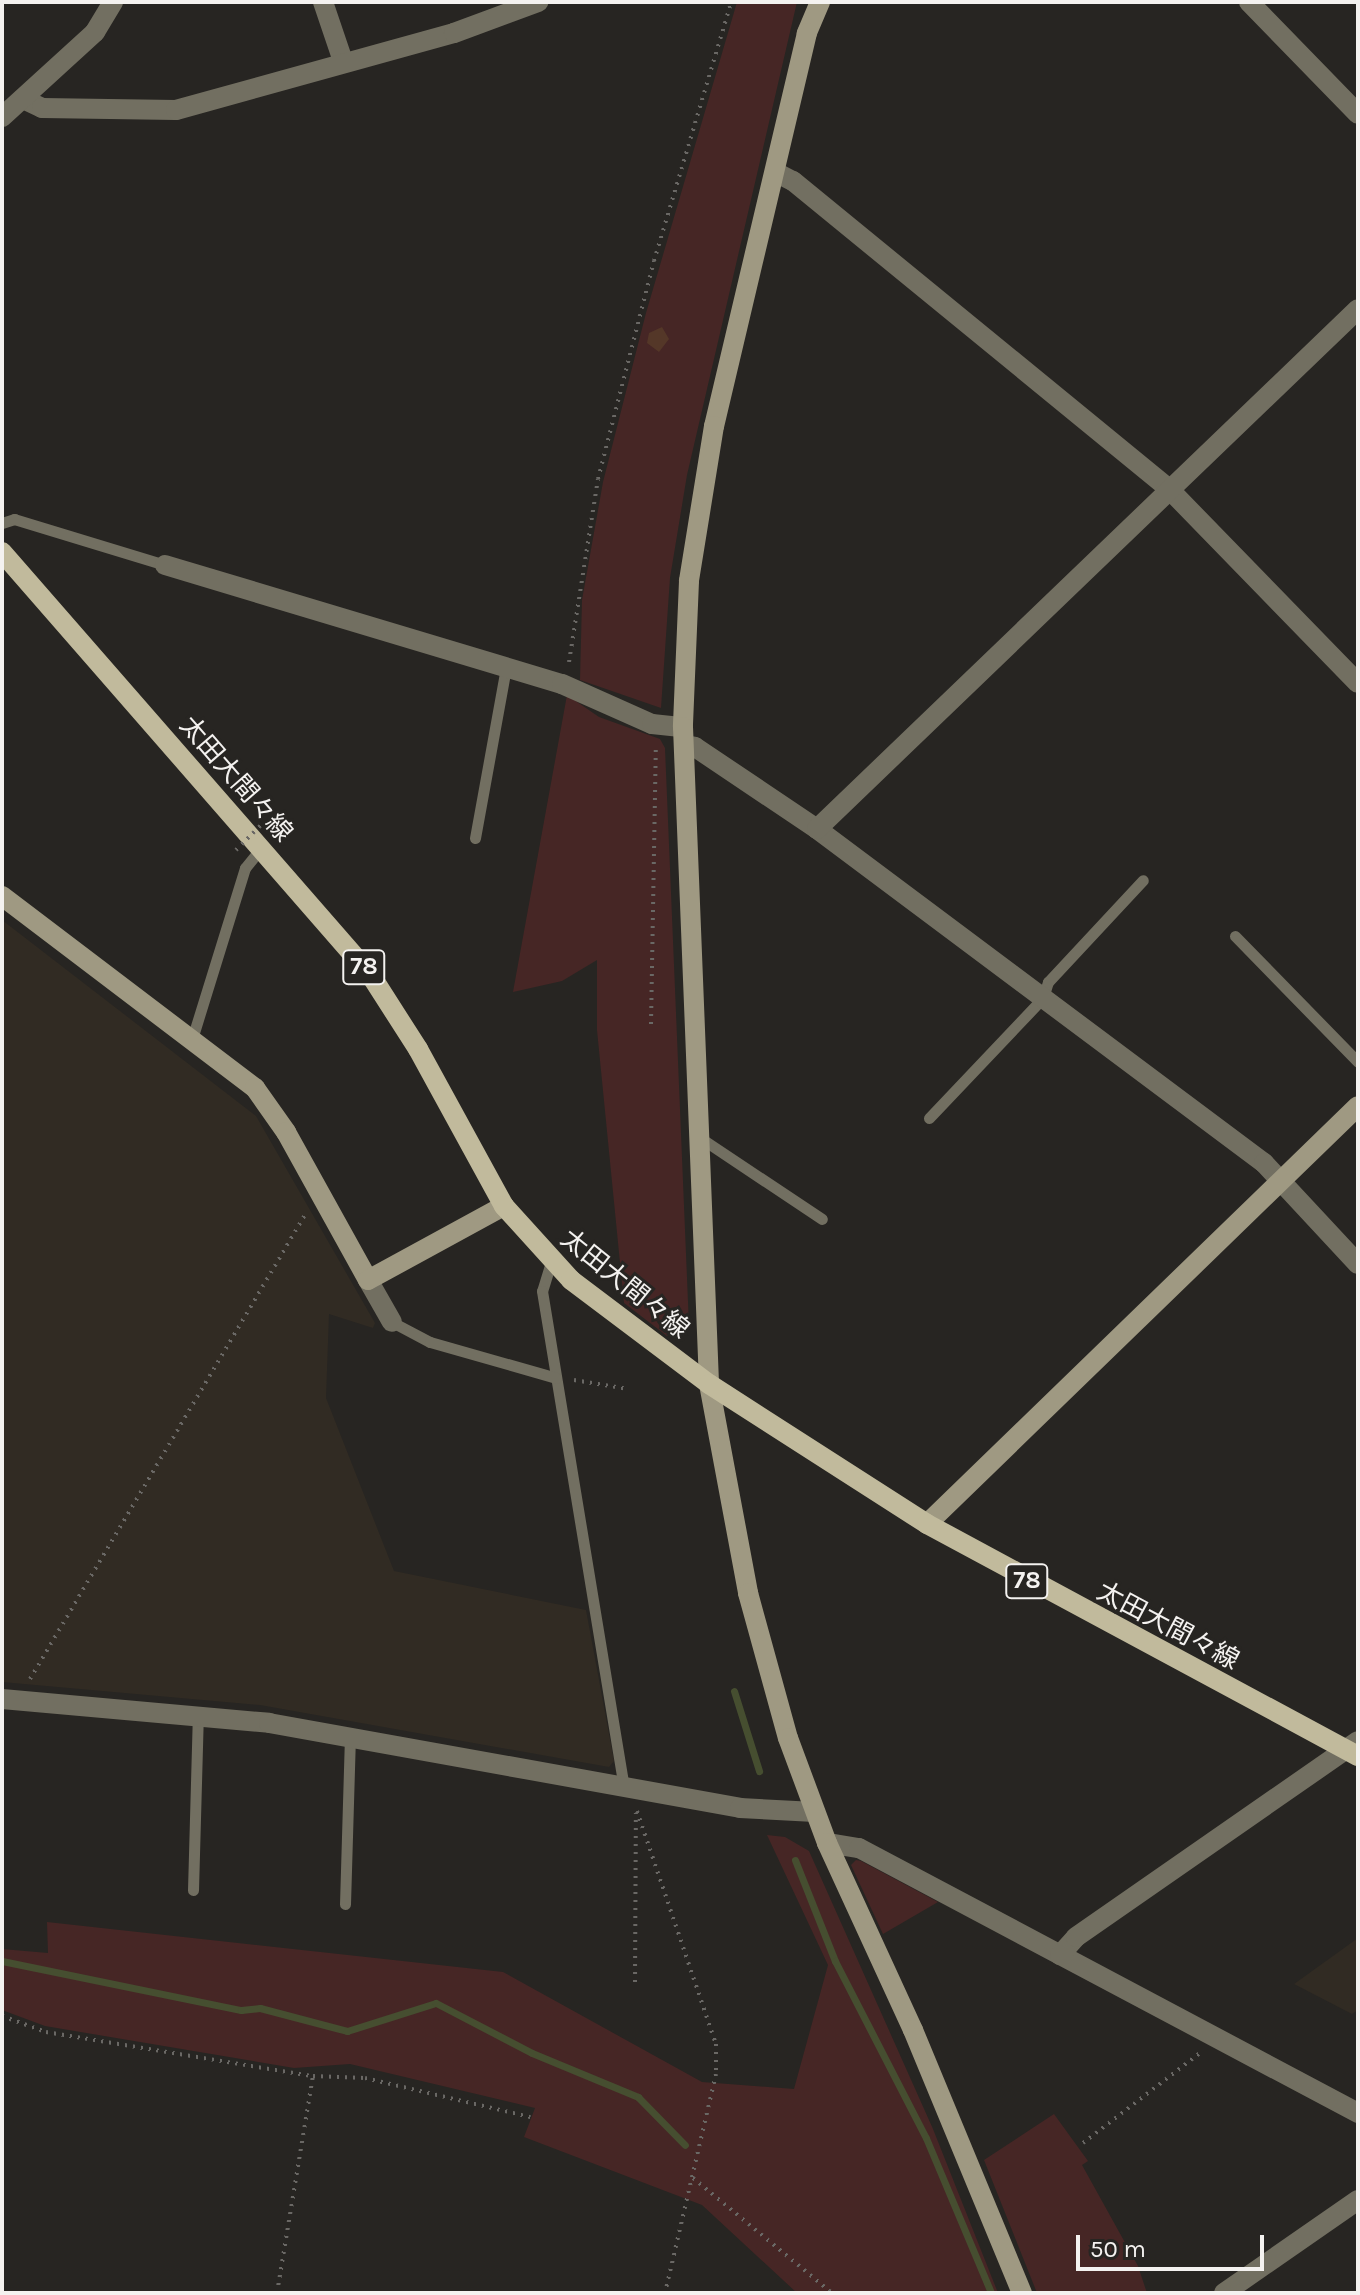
<!DOCTYPE html>
<meta charset="utf-8">
<style>
body{margin:0}
#map{position:relative;width:1360px;height:2295px;overflow:hidden;background:#272522;font-family:Karla,"Noto Sans JP",sans-serif}
div>[style]{position:absolute}
.built>*{inset:0;background:#312b23}
.green>*{inset:0;background:#462625}
.stream>*{height:7px;margin:-3.5px;padding:0 3.5px;transform-origin:3.5px;border-radius:3.5px;background:#464e30}
.building>*{inset:0;background:#543728}
.path>*{height:4px;margin-top:-2px;transform-origin:0;background:repeating-linear-gradient(90deg,#6a6865 0 2px,transparent 0 8px)}
.lane>*{height:11px;margin:-5.5px;padding:0 5.5px;transform-origin:5.5px;border-radius:5.5px;background:#726f61}
.street>*{height:20px;margin:-10px;padding:0 10px;transform-origin:10px;border-radius:10px;background:#726f61}
.secondary>*{height:20px;margin:-10px;padding:0 10px;transform-origin:10px;border-radius:10px;background:#9f9982}
.primary>*{height:20px;margin:-10px;padding:0 10px;transform-origin:10px;border-radius:10px;background:#c1ba9c}
.path-bridge>*{height:4px;margin-top:-2px;transform-origin:0;background:repeating-linear-gradient(90deg,#6a6865 0 2px,transparent 0 8px)}
span{translate:-50% -50%;white-space:nowrap;text-align:center;line-height:1.15;-webkit-text-stroke:6px #272522;paint-order:stroke}
.shield-label span{padding:2px 6px;background:#272522;border:2px solid;border-radius:6px;-webkit-text-stroke-width:0}
.shield-label{font-size:24px;color:#f4f2f0;font-weight:700}
.street-label{font-size:26px;color:#f4f2f0}
.frame{position:absolute;inset:0;border:4px solid #f4f2f0;pointer-events:none}
.scale{position:absolute;left:1076px;top:2235px;width:188px;height:36px;box-sizing:border-box;border:4px solid #f4f2f0;border-top:0;padding-left:10px;font-size:24px;line-height:28px;white-space:nowrap;color:#f4f2f0;-webkit-text-stroke:6px #272522;paint-order:stroke}
</style>
<div id="map">
<div class="built">
<i style="clip-path:polygon(2px 920px,256px 1116px,375px 1323px,373px 1328px,329px 1314px,326px 1398px,394px 1571px,586px 1610px,614px 1761px,609px 1767px,260px 1705px,2px 1682px)"></i>
<i style="clip-path:polygon(1358px 1938px,1358px 2010px,1352px 2014px,1294px 1984px)"></i>
</div>
<div class="green">
<i style="clip-path:polygon(737px 2px,797px 2px,687px 475px,670px 578px,661px 708px,580px 680px,582px 600px,603px 482px,646px 313px)"></i>
<i style="clip-path:polygon(567px 695px,599px 717px,660px 739px,665px 748px,689px 1326px,667px 1336px,624px 1303px,597px 1030px,597px 960px,562px 981px,513px 992px)"></i>
<i style="clip-path:polygon(767px 1835px,785px 1837px,809px 1851px,933px 2129px,998px 2293px,797px 2293px,702px 2205px,524px 2137px,535px 2108px,350px 2064px,294px 2068px,45px 2026px,2px 2010px,2px 1949px,48px 1953px,47px 1922px,503px 1972px,702px 2082px,794px 2089px,828px 1965px)"></i>
<i style="clip-path:polygon(856px 1860px,861px 1861px,938px 1902px,883px 1934px,851px 1865px)"></i>
<i style="clip-path:polygon(1054px 2114px,1088px 2161px,1082px 2165px,1138px 2266px,1147px 2293px,1037px 2293px,984px 2160px)"></i>
</div>
<div class="stream">
<i style="left:734px;top:1691px;width:84px;rotate:72.6deg"></i>
<i style="left:795px;top:1860px;width:109px;rotate:68.4deg"></i>
<i style="left:835px;top:1961px;width:199px;rotate:62.8deg"></i>
<i style="left:926px;top:2138px;width:168px;rotate:67.2deg"></i>
<i style="left:2px;top:1961px;width:244px;rotate:11.6deg"></i>
<i style="left:241px;top:2010px;width:19px;rotate:-6deg"></i>
<i style="left:260px;top:2008px;width:90px;rotate:14.8deg"></i>
<i style="left:347px;top:2031px;width:93px;rotate:-17.5deg"></i>
<i style="left:436px;top:2003px;width:108px;rotate:27.5deg"></i>
<i style="left:532px;top:2053px;width:115px;rotate:22.5deg"></i>
<i style="left:638px;top:2097px;width:67px;rotate:45.6deg"></i>
</div>
<div class="building">
<i style="clip-path:polygon(662px 327px,669px 339px,659px 352px,647px 343px,649px 333px)"></i>
</div>
<div class="path">
<i style="left:569px;top:662px;width:185px;rotate:-81deg"></i>
<i style="left:598px;top:479px;width:225px;rotate:-75.6deg"></i>
<i style="left:654px;top:261px;width:270px;rotate:-73.4deg"></i>
<i style="left:651px;top:1024px;width:279px;rotate:-89deg"></i>
<i style="left:574px;top:1380px;width:55px;rotate:9.5deg"></i>
<i style="left:30px;top:1679px;width:539px;rotate:-59.35deg"></i>
<i style="left:637px;top:1811px;width:246px;rotate:71.3deg"></i>
<i style="left:716px;top:2044px;width:30px;rotate:90deg"></i>
<i style="left:716px;top:2074px;width:225px;rotate:103.1deg"></i>
<i style="left:635px;top:1982px;width:169px;rotate:-89.7deg"></i>
<i style="left:2px;top:2016px;width:47px;rotate:20deg"></i>
<i style="left:46px;top:2032px;width:271px;rotate:9.4deg"></i>
<i style="left:313px;top:2076px;width:52px;rotate:2.2deg"></i>
<i style="left:365px;top:2078px;width:170px;rotate:13.3deg"></i>
<i style="left:1083px;top:2143px;width:149px;rotate:-37.6deg"></i>
<i style="left:693px;top:2178px;width:180px;rotate:39.6deg"></i>
<i style="left:277px;top:2293px;width:220px;rotate:-80.6deg"></i>
</div>
<div class="lane">
<i style="left:2px;top:523px;width:13px;rotate:-18deg"></i>
<i style="left:14px;top:519px;width:158px;rotate:16.9deg"></i>
<i style="left:475px;top:838px;width:174px;rotate:-79.7deg"></i>
<i style="left:1235px;top:936px;width:176px;rotate:45.7deg"></i>
<i style="left:192px;top:1039px;width:179px;rotate:-72.8deg"></i>
<i style="left:245px;top:868px;width:27px;rotate:-51deg"></i>
<i style="left:929px;top:1118px;width:166px;rotate:-46.5deg"></i>
<i style="left:1043px;top:998px;width:17px;rotate:-73deg"></i>
<i style="left:1048px;top:982px;width:139px;rotate:-47deg"></i>
<i style="left:702px;top:1139px;width:144px;rotate:33.7deg"></i>
<i style="left:551px;top:1262px;width:30px;rotate:107deg"></i>
<i style="left:542px;top:1291px;width:504px;rotate:80.63deg"></i>
<i style="left:392px;top:1322px;width:43px;rotate:27.8deg"></i>
<i style="left:430px;top:1342px;width:131px;rotate:15.9deg"></i>
<i style="left:193px;top:1890px;width:175px;rotate:-88.4deg"></i>
<i style="left:345px;top:1904px;width:166px;rotate:-88.3deg"></i>
</div>
<div class="street">
<i style="left:323px;top:2px;width:62px;rotate:71.3deg"></i>
<i style="left:1249px;top:2px;width:156px;rotate:45.8deg"></i>
<i style="left:23px;top:99px;width:21px;rotate:25deg"></i>
<i style="left:42px;top:108px;width:134px;rotate:0.9deg"></i>
<i style="left:176px;top:110px;width:288px;rotate:-15.5deg"></i>
<i style="left:454px;top:33px;width:90px;rotate:-20.3deg"></i>
<i style="left:2px;top:117px;width:126px;rotate:-42.4deg"></i>
<i style="left:95px;top:32px;width:35px;rotate:-59deg"></i>
<i style="left:775px;top:172px;width:20px;rotate:27deg"></i>
<i style="left:793px;top:181px;width:487px;rotate:39.3deg"></i>
<i style="left:1170px;top:490px;width:269px;rotate:45.8deg"></i>
<i style="left:165px;top:565px;width:414px;rotate:16.7deg"></i>
<i style="left:562px;top:684px;width:98px;rotate:24deg"></i>
<i style="left:652px;top:724px;width:31px;rotate:6deg"></i>
<i style="left:685px;top:745px;width:10px;rotate:11deg"></i>
<i style="left:695px;top:747px;width:147px;rotate:33.9deg"></i>
<i style="left:817px;top:829px;width:558px;rotate:36.77deg"></i>
<i style="left:1264px;top:1163px;width:138px;rotate:47.1deg"></i>
<i style="left:817px;top:829px;width:750px;rotate:-43.87deg"></i>
<i style="left:368px;top:1280px;width:48px;rotate:60.3deg"></i>
<i style="left:2px;top:1699px;width:268px;rotate:5.1deg"></i>
<i style="left:269px;top:1723px;width:479px;rotate:10.2deg"></i>
<i style="left:740px;top:1808px;width:75px;rotate:3.1deg"></i>
<i style="left:827px;top:1843px;width:32px;rotate:9deg"></i>
<i style="left:859px;top:1848px;width:565px;rotate:27.97deg"></i>
<i style="left:1060px;top:1955px;width:24px;rotate:-48deg"></i>
<i style="left:1076px;top:1937px;width:343px;rotate:-34.8deg"></i>
<i style="left:1224px;top:2293px;width:163px;rotate:-34.8deg"></i>
</div>
<div class="secondary">
<i style="left:820px;top:2px;width:34px;rotate:113deg"></i>
<i style="left:807px;top:33px;width:404px;rotate:103.3deg"></i>
<i style="left:714px;top:426px;width:157px;rotate:99.2deg"></i>
<i style="left:689px;top:581px;width:146px;rotate:92.4deg"></i>
<i style="left:683px;top:727px;width:658px;rotate:87.73deg"></i>
<i style="left:709px;top:1384px;width:213px;rotate:79.4deg"></i>
<i style="left:748px;top:1593px;width:150px;rotate:74.6deg"></i>
<i style="left:788px;top:1738px;width:112px;rotate:69.6deg"></i>
<i style="left:827px;top:1843px;width:206px;rotate:65.3deg"></i>
<i style="left:913px;top:2030px;width:285px;rotate:67.5deg"></i>
<i style="left:2px;top:896px;width:318px;rotate:37.2deg"></i>
<i style="left:255px;top:1088px;width:54px;rotate:54.8deg"></i>
<i style="left:286px;top:1132px;width:169px;rotate:61deg"></i>
<i style="left:368px;top:1280px;width:155px;rotate:-28.6deg"></i>
<i style="left:927px;top:1524px;width:600px;rotate:-44.12deg"></i>
</div>
<div class="primary">
<i style="left:2px;top:552px;width:560px;rotate:48.91deg"></i>
<i style="left:370px;top:974px;width:89px;rotate:57.4deg"></i>
<i style="left:418px;top:1049px;width:179px;rotate:61.3deg"></i>
<i style="left:504px;top:1206px;width:100px;rotate:47.8deg"></i>
<i style="left:571px;top:1280px;width:173px;rotate:37deg"></i>
<i style="left:709px;top:1384px;width:259px;rotate:32.7deg"></i>
<i style="left:927px;top:1524px;width:489px;rotate:28.3deg"></i>
</div>
<div class="path-bridge">
<i style="left:236px;top:850px;width:40px;rotate:-45deg"></i>
</div>
<div class="shield-label">
<span style="left:364px;top:967px">78</span>
<span style="left:1027px;top:1581px">78</span>
</div>
<div class="street-label">
<span style="left:236px;top:779px;rotate:49deg">太田大間々線</span>
<span style="left:625px;top:1284px;rotate:39deg">太田大間々線</span>
<span style="left:1168px;top:1626px;rotate:28deg">太田大間々線</span>
</div>
<div class="frame"></div>
<div class="scale">50 m</div>
</div>
